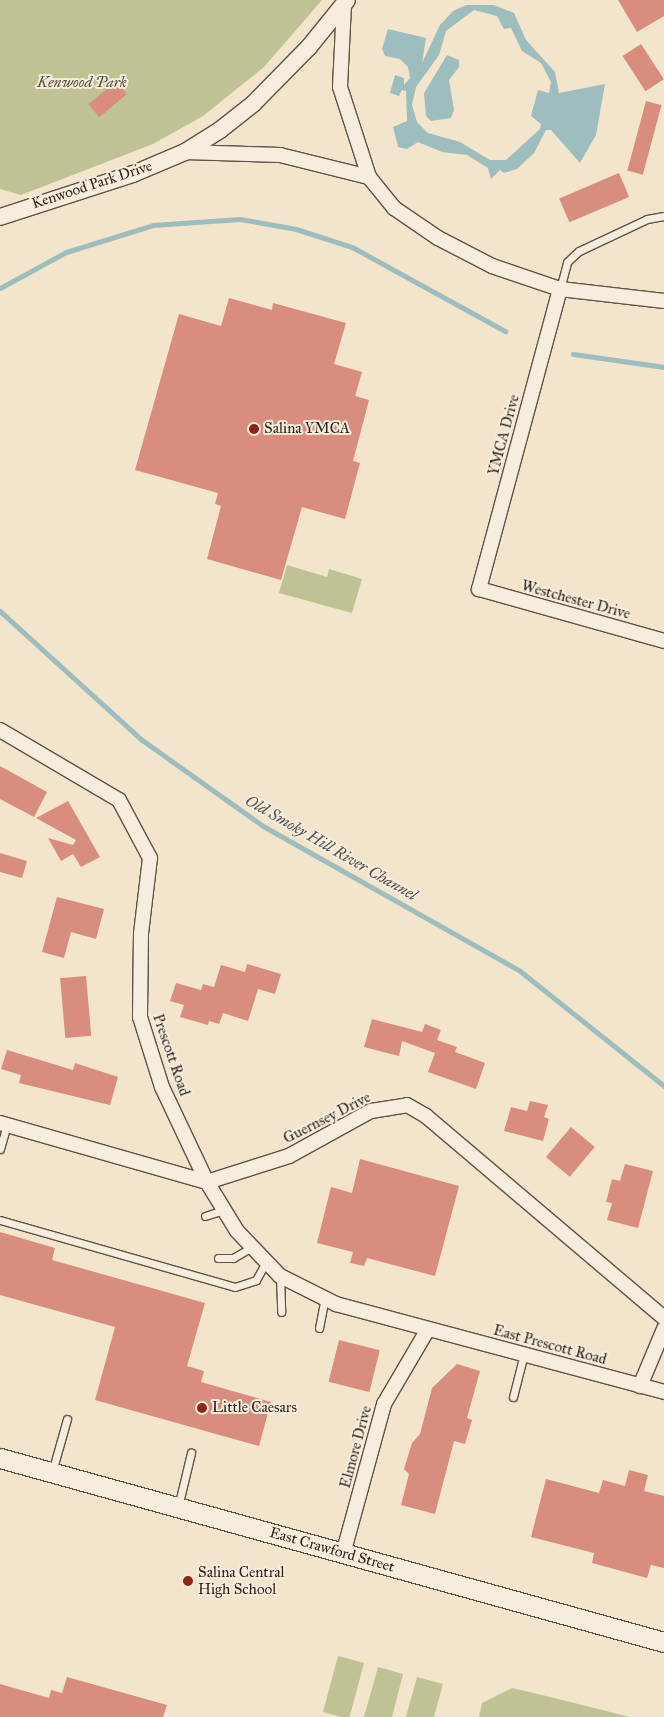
<!DOCTYPE html>
<style>
body{margin:0}
#map{position:relative;width:664px;height:1717px;overflow:hidden;background:#f3e4cc;font-family:"IM FELL Great Primer",serif}
div>[style]{position:absolute}
.green>*{inset:0;background:#bfc394;transform-origin:0 0}
.water>*{inset:0;background:#9ebdbf}
.stream>*{height:5px;margin:-2.5px;padding:0 2.5px;transform-origin:2.5px;border-radius:2.5px;background:#9ebdbf}
.building>*{inset:0;background:#d88d7f;transform-origin:0 0}
.roads{filter:drop-shadow(1px 0 #5e5346) drop-shadow(-1px 0 #5e5346) drop-shadow(0 1px #5e5346) drop-shadow(0 -1px #5e5346)}
.service>*{height:7px;margin:-3.5px;padding:0 3.5px;transform-origin:3.5px;border-radius:3.5px;background:#f7edde}
.minor>*{height:14px;margin:-7px;padding:0 7px;transform-origin:7px;border-radius:7px;background:#f7edde}
.tertiary>*{height:16px;margin:-8px;padding:0 8px;transform-origin:8px;border-radius:8px;background:#f7edde}
.secondary>*{height:19px;margin:-9.5px;padding:0 9.5px;transform-origin:9.5px;border-radius:9.5px;background:#f7edde}
.dots>*{width:14px;height:14px;translate:-50% -50%;box-sizing:border-box;border:2px solid #f7edde;border-radius:50%}
span{translate:-50% -50%;white-space:nowrap;text-align:center;line-height:1.15;-webkit-text-stroke:4px #f7edde;paint-order:stroke}
.park-label{font-size:15px;color:#59533f;font-style:italic}
.street-label{font-size:15px;color:#2d231a}
.poi-label{font-size:15px;color:#2d231a}
.left{translate:0 -50%;text-align:left}
.water-label{font-size:16px;color:#4f514c;font-style:italic}
</style>
<div id="map">
<div class="green">
<i style="clip-path:polygon(0 0,322px 0,264px 67px,203px 116px,153px 144px,21px 195px,0 189px)"></i>
<i style="clip-path:polygon(287px 565px,327px 577px,329px 569px,362px 579px,352px 613px,279px 593px)"></i>
<i style="left:338px;top:1656px;width:27px;height:58px;rotate:15deg"></i>
<i style="clip-path:polygon(378px 1667px,403px 1674px,392px 1717px,364px 1717px)"></i>
<i style="clip-path:polygon(417px 1677px,443px 1684px,434px 1717px,406px 1717px)"></i>
<i style="clip-path:polygon(512px 1688px,542px 1695px,630px 1717px,479px 1717px,482px 1703px)"></i>
</div>
<div class="water">
<i style="clip-path:polygon(evenodd,466px 5px,494px 5px,514px 13px,526px 40px,555px 72px,559px 93px,605px 84px,596px 135px,580px 163px,551px 130px,546px 130px,534px 153px,517px 169px,504px 173px,500px 170px,491px 179px,488px 168px,467px 155px,442px 152px,418px 142px,407px 149px,398px 147px,393px 127px,407px 121px,406px 91px,402px 90px,399px 96px,390px 93px,395px 75px,404px 78px,404px 85px,410px 78px,408px 67px,400px 59px,385px 56px,382px 49px,388px 29px,426px 38px,422px 63px,440px 25px,453px 11px,466px 5px,474px 10px,497px 16px,504px 29px,511px 28px,522px 51px,541px 63px,551px 82px,549px 93px,538px 90px,531px 116px,541px 124px,540px 129px,506px 160px,490px 160px,460px 142px,428px 133px,417px 122px,412px 105px,416px 87px,439px 55px,446px 31px,474px 10px)"></i>
<i style="clip-path:polygon(447px 55px,459px 60px,459px 67px,449px 80px,454px 110px,451px 118px,431px 121px,426px 116px,424px 93px)"></i>
</div>
<div class="stream">
<i style="left:0;top:288px;width:75px;rotate:-28.6deg"></i>
<i style="left:66px;top:252px;width:91px;rotate:-17.2deg"></i>
<i style="left:153px;top:225px;width:87px;rotate:-3.9deg"></i>
<i style="left:240px;top:219px;width:57px;rotate:10.1deg"></i>
<i style="left:296px;top:229px;width:59px;rotate:17.8deg"></i>
<i style="left:352px;top:247px;width:175px;rotate:28.8deg"></i>
<i style="left:573px;top:354px;width:92px;rotate:8.1deg"></i>
<i style="left:0;top:611px;width:192px;rotate:42.3deg"></i>
<i style="left:142px;top:740px;width:148px;rotate:35.4deg"></i>
<i style="left:263px;top:826px;width:295px;rotate:29.4deg"></i>
<i style="left:520px;top:971px;width:184px;rotate:38.6deg"></i>
</div>
<div class="building">
<i style="clip-path:polygon(618px 0,664px 0,664px 16px,637px 32px)"></i>
<i style="left:641px;top:44px;width:42px;height:22px;rotate:57deg"></i>
<i style="left:116px;top:81px;width:17px;height:36px;rotate:50deg"></i>
<i style="left:646px;top:101px;width:16px;height:72px;rotate:15deg"></i>
<i style="left:619px;top:173px;width:26px;height:65px;rotate:67deg"></i>
<i style="clip-path:polygon(229px 298px,272px 310px,273px 303px,346px 323px,334px 364px,362px 372px,355px 396px,369px 400px,353px 461px,360px 463px,345px 519px,302px 507px,281px 580px,207px 559px,221px 506px,215px 504px,218px 493px,135px 470px,179px 314px,221px 326px)"></i>
<i style="clip-path:polygon(0 766px,47px 792px,34px 817px,0 799px)"></i>
<i style="clip-path:polygon(68px 801px,100px 857px,81px 867px,73px 854px,61px 861px,48px 838px,73px 845px,76px 840px,36px 818px)"></i>
<i style="clip-path:polygon(0 853px,27px 861px,22px 878px,0 872px)"></i>
<i style="clip-path:polygon(57px 897px,104px 909px,96px 939px,71px 932px,64px 958px,42px 952px)"></i>
<i style="clip-path:polygon(247px 964px,281px 974px,275px 994px,258px 989px,248px 1021px,223px 1013px,219px 1024px,209px 1021px,208px 1025px,180px 1017px,184px 1005px,170px 1001px,176px 983px,201px 990px,203px 984px,214px 987px,221px 965px,245px 972px)"></i>
<i style="left:86px;top:976px;width:60px;height:26px;rotate:85deg"></i>
<i style="clip-path:polygon(372px 1019px,422px 1032px,425px 1024px,441px 1030px,437px 1040px,457px 1047px,455px 1052px,485px 1063px,476px 1089px,428px 1072px,435px 1053px,402px 1041px,399px 1056px,364px 1047px)"></i>
<i style="clip-path:polygon(7px 1050px,73px 1070px,75px 1063px,118px 1077px,110px 1105px,19px 1083px,21px 1075px,1px 1069px)"></i>
<i style="clip-path:polygon(530px 1101px,548px 1105px,544px 1117px,549px 1119px,543px 1141px,504px 1131px,511px 1107px,527px 1111px)"></i>
<i style="left:571px;top:1127px;width:31px;height:39px;rotate:40deg"></i>
<i style="clip-path:polygon(360px 1159px,459px 1186px,435px 1276px,367px 1258px,364px 1266px,350px 1263px,353px 1252px,317px 1243px,331px 1187px,352px 1193px)"></i>
<i style="clip-path:polygon(625px 1164px,653px 1171px,638px 1228px,607px 1220px,612px 1203px,606px 1202px,612px 1179px,620px 1181px)"></i>
<i style="clip-path:polygon(0 1232px,55px 1248px,52px 1260px,205px 1303px,187px 1366px,204px 1371px,201px 1382px,271px 1402px,259px 1446px,95px 1400px,115px 1327px,0 1295px)"></i>
<i style="left:339px;top:1340px;width:42px;height:43px;rotate:14deg"></i>
<i style="clip-path:polygon(457px 1364px,480px 1371px,467px 1418px,472px 1420px,465px 1444px,454px 1441px,435px 1514px,401px 1505px,409px 1474px,404px 1469px,412px 1443px,420px 1434px,432px 1388px)"></i>
<i style="clip-path:polygon(629px 1470px,648px 1475px,644px 1491px,664px 1496px,664px 1568px,651px 1565px,647px 1578px,592px 1563px,594px 1553px,531px 1537px,546px 1479px,599px 1493px,603px 1480px,625px 1486px)"></i>
<i style="clip-path:polygon(67px 1677px,167px 1705px,163px 1717px,0 1717px,0 1684px,49px 1698px,51px 1690px,62px 1693px)"></i>
</div>
<div class="roads">
<div class="service">
<i style="left:560px;top:289px;width:28px;rotate:-75deg"></i>
<i style="left:567px;top:262px;width:16px;rotate:-43deg"></i>
<i style="left:579px;top:251px;width:75px;rotate:-25.2deg"></i>
<i style="left:647px;top:219px;width:17px;rotate:-10deg"></i>
<i style="left:0;top:1149px;width:25px;rotate:-74deg"></i>
<i style="left:205px;top:1216px;width:20px;rotate:-18deg"></i>
<i style="left:0;top:1220px;width:244px;rotate:15.9deg"></i>
<i style="left:235px;top:1287px;width:22px;rotate:-18deg"></i>
<i style="left:256px;top:1280px;width:21px;rotate:-61deg"></i>
<i style="left:218px;top:1258px;width:15px"></i>
<i style="left:233px;top:1258px;width:22px;rotate:-30deg"></i>
<i style="left:280px;top:1276px;width:36px;rotate:88deg"></i>
<i style="left:319px;top:1328px;width:31px;rotate:-79deg"></i>
<i style="left:513px;top:1397px;width:44px;rotate:-75.7deg"></i>
<i style="left:52px;top:1472px;width:55px;rotate:-74.2deg"></i>
<i style="left:178px;top:1507px;width:56px;rotate:-76.5deg"></i>
</div>
<div class="minor">
<i style="left:344px;top:5px;width:82px;rotate:92.8deg"></i>
<i style="left:340px;top:87px;width:95px;rotate:72.1deg"></i>
<i style="left:185px;top:152px;width:95px;rotate:1.8deg"></i>
<i style="left:280px;top:155px;width:92px;rotate:13.9deg"></i>
<i style="left:369px;top:177px;width:40px;rotate:51deg"></i>
<i style="left:394px;top:208px;width:53px;rotate:34.3deg"></i>
<i style="left:438px;top:238px;width:61px;rotate:27.4deg"></i>
<i style="left:492px;top:266px;width:72px;rotate:18.7deg"></i>
<i style="left:560px;top:289px;width:105px;rotate:6.6deg"></i>
<i style="left:560px;top:289px;width:311px;rotate:105.1deg"></i>
<i style="left:479px;top:589px;width:192px;rotate:15.7deg"></i>
<i style="left:0;top:730px;width:138px;rotate:30.5deg"></i>
<i style="left:119px;top:800px;width:66px;rotate:61.9deg"></i>
<i style="left:150px;top:858px;width:76px;rotate:96.8deg"></i>
<i style="left:141px;top:933px;width:84px;rotate:90.7deg"></i>
<i style="left:140px;top:1017px;width:73px;rotate:72.6deg"></i>
<i style="left:162px;top:1087px;width:105px;rotate:64.7deg"></i>
<i style="left:207px;top:1182px;width:57px;rotate:58.5deg"></i>
<i style="left:237px;top:1231px;width:62px;rotate:46.3deg"></i>
<i style="left:280px;top:1276px;width:63px;rotate:26.6deg"></i>
<i style="left:336px;top:1304px;width:340px;rotate:15deg"></i>
<i style="left:0;top:1123px;width:215px;rotate:15.9deg"></i>
<i style="left:207px;top:1182px;width:86px;rotate:-17.6deg"></i>
<i style="left:289px;top:1156px;width:94px;rotate:-28.8deg"></i>
<i style="left:371px;top:1111px;width:36px;rotate:-9deg"></i>
<i style="left:407px;top:1105px;width:22px;rotate:30deg"></i>
<i style="left:426px;top:1116px;width:312px;rotate:40.3deg"></i>
<i style="left:640px;top:1386px;width:62px;rotate:-67.2deg"></i>
<i style="left:343px;top:1554px;width:156px;rotate:-74.7deg"></i>
<i style="left:384px;top:1404px;width:87px;rotate:-59.6deg"></i>
</div>
<div class="tertiary">
<i style="left:0;top:217px;width:140px;rotate:-17.9deg"></i>
<i style="left:133px;top:174px;width:56px;rotate:-22.9deg"></i>
<i style="left:185px;top:152px;width:41px;rotate:-32.2deg"></i>
<i style="left:220px;top:130px;width:42px;rotate:-38.2deg"></i>
<i style="left:253px;top:104px;width:80px;rotate:-45.5deg"></i>
<i style="left:309px;top:47px;width:60px;rotate:-51deg"></i>
</div>
<div class="secondary">
<i style="left:0;top:1458px;width:689px;rotate:15.49deg"></i>
</div>
</div>
<div class="dots">
<i style="left:254px;top:429px;background:#8f2418"></i>
<i style="left:202px;top:1408px;background:#8f2418"></i>
<i style="left:188px;top:1581px;background:#8f2418"></i>
</div>
<div class="park-label">
<span style="left:82px;top:83px">Kenwood Park</span>
</div>
<div class="street-label">
<span style="left:92px;top:185px;rotate:-18deg">Kenwood Park Drive</span>
<span style="left:504px;top:435px;rotate:-75deg">YMCA Drive</span>
<span style="left:576px;top:600px;rotate:15deg">Westchester Drive</span>
<span style="left:171px;top:1055px;rotate:71deg">Prescott Road</span>
<span style="left:327px;top:1118px;rotate:-27deg">Guernsey Drive</span>
<span style="left:550px;top:1345px;rotate:15deg">East Prescott Road</span>
<span style="left:356px;top:1447px;rotate:-75deg">Elmore Drive</span>
<span style="left:332px;top:1550px;rotate:16deg">East Crawford Street</span>
</div>
<div class="poi-label">
<span class="left" style="left:264px;top:429px">Salina YMCA</span>
<span class="left" style="left:212px;top:1408px">Little Caesars</span>
<span class="left" style="left:198px;top:1581px">Salina Central<br>High School</span>
</div>
<div class="water-label">
<span style="left:331px;top:848px;rotate:30deg">Old Smoky Hill River Channel</span>
</div>
</div>
